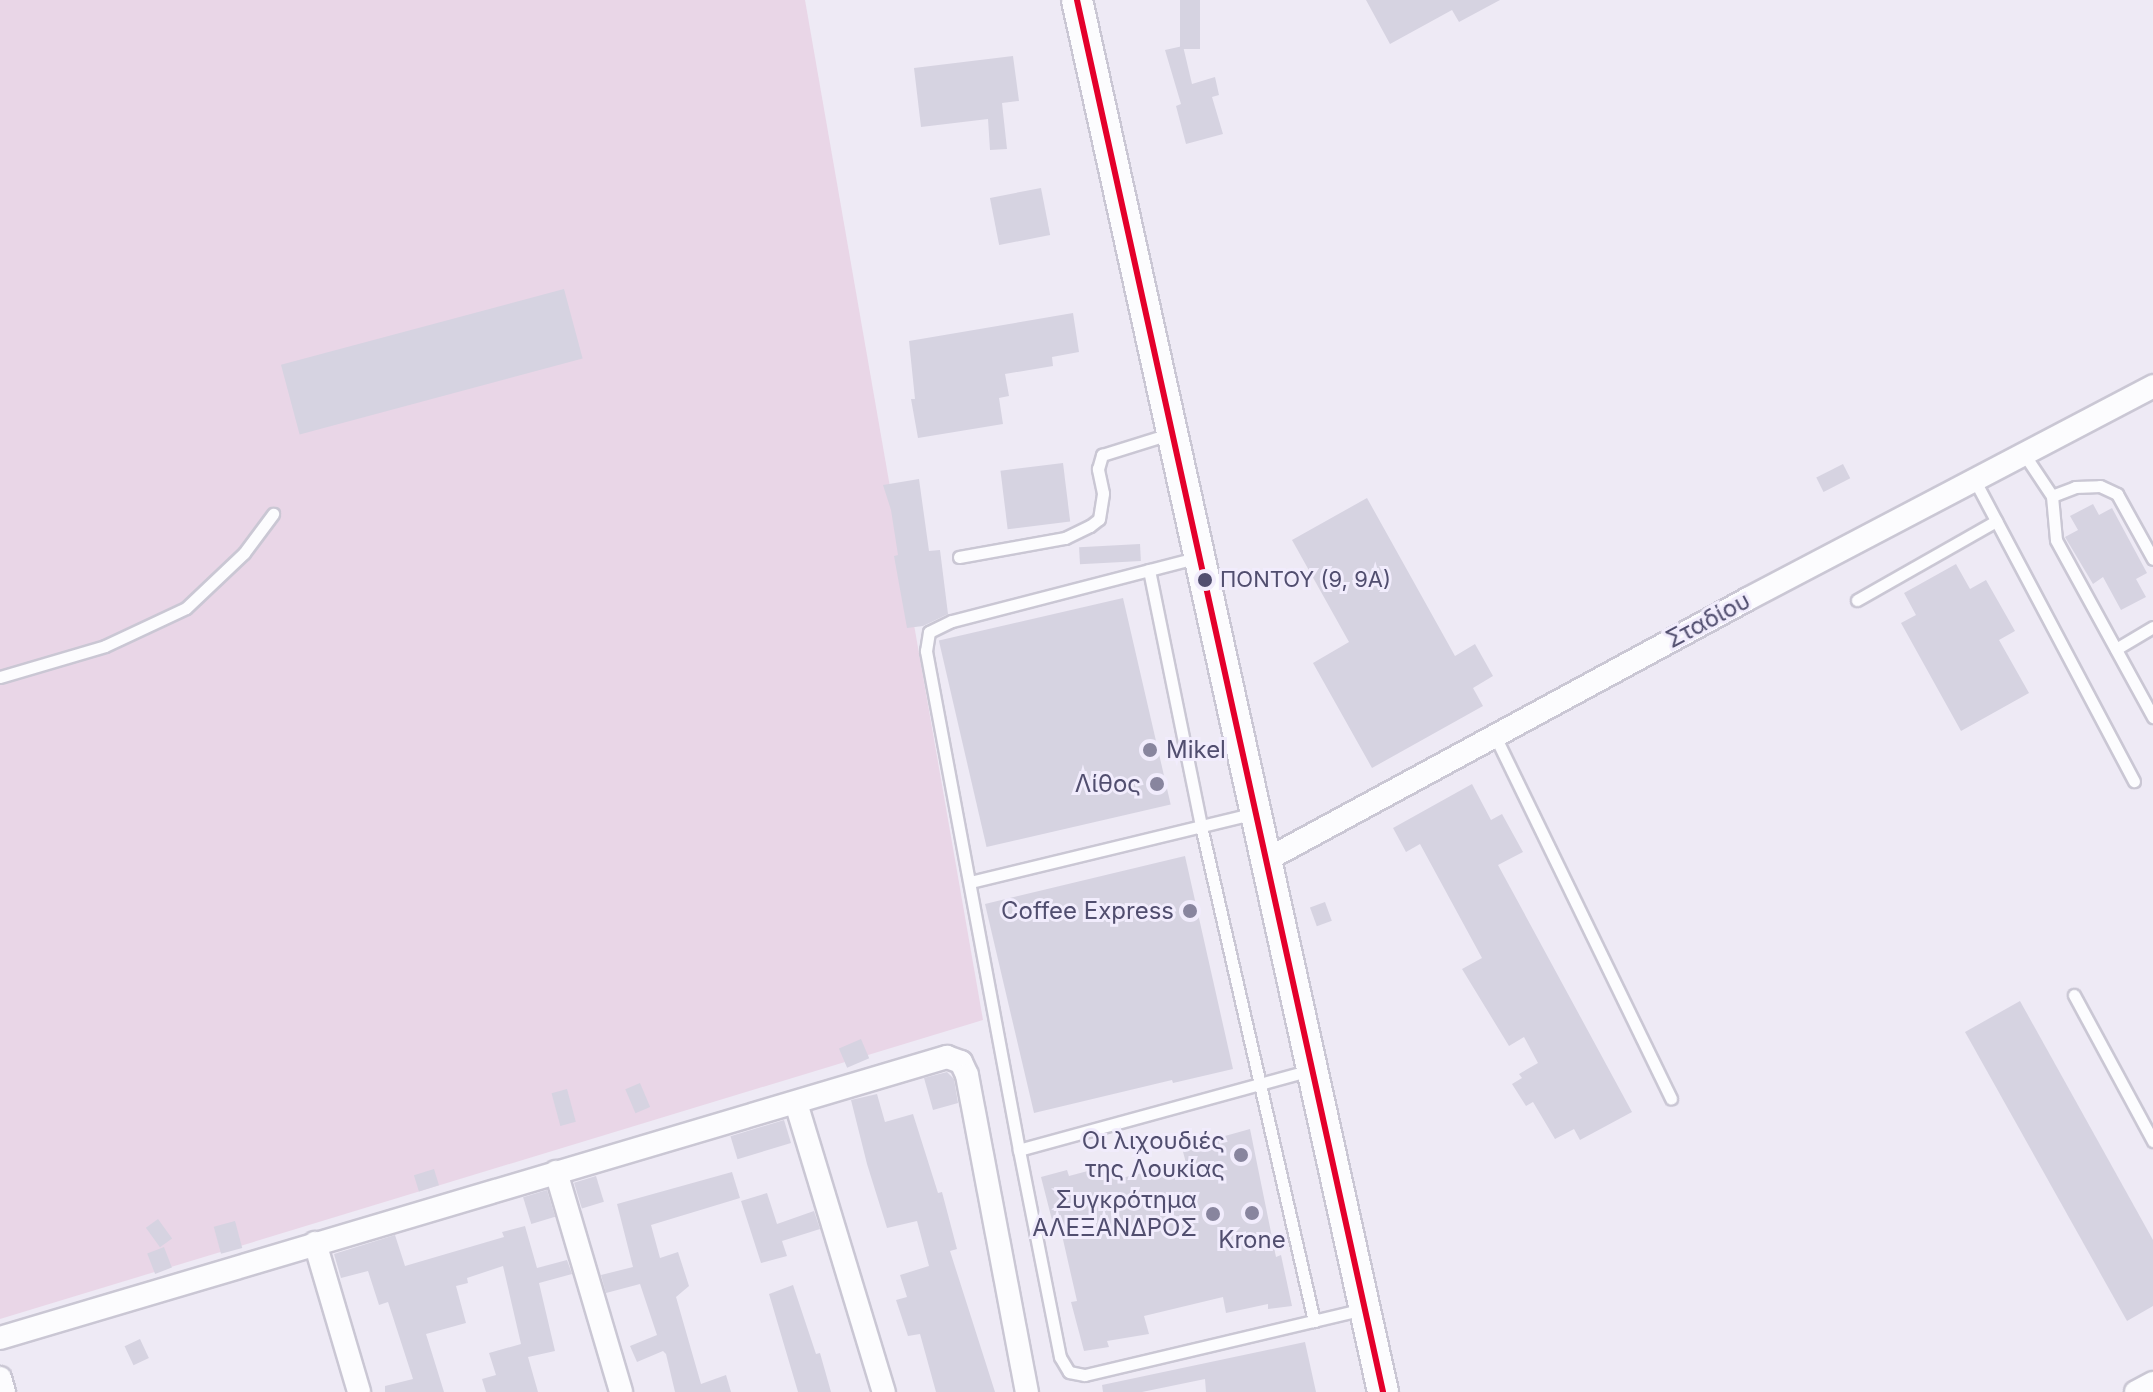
<!DOCTYPE html>
<meta charset="utf-8">
<style>
body{margin:0}
#map{position:relative;width:2153px;height:1392px;overflow:hidden;background:#eeeaf5;font-family:Inter,sans-serif}
div>[style]{position:absolute}
.green>*{inset:0;background:#e9d6e7}
.building>*{inset:0;background:#d6d3e1;transform-origin:0 0}
.roads{filter:drop-shadow(2px 0 #cac7d4) drop-shadow(-2px 0 #cac7d4) drop-shadow(0 2px #cac7d4) drop-shadow(0 -2px #cac7d4)}
.lane>*{height:11px;margin:-5.5px;padding:0 5.5px;transform-origin:5.5px;border-radius:5.5px;background:#fcfcfe}
.street>*{height:22px;margin:-11px;padding:0 11px;transform-origin:11px;border-radius:11px;background:#fcfcfe}
.secondary>*{height:30px;margin:-15px;padding:0 15px;transform-origin:15px;border-radius:15px;background:#fcfcfe}
.bus-1>*{height:6px;margin:-3px;padding:0 3px;transform-origin:3px;border-radius:3px;background:#e4002b}
.dots>*{width:22px;height:22px;translate:-50% -50%;box-sizing:border-box;border:4px solid #f1ecfc;border-radius:50%}
span{translate:-50% -50%;white-space:nowrap;text-align:center;line-height:1.15;-webkit-text-stroke:6px #f1ecfc;paint-order:stroke}
.bus-label{font-size:22px;color:#514e6f}
.left{translate:0 -50%;text-align:left}
.street-label{font-size:24px;color:#514e6f}
.poi-label{font-size:24px;color:#514e6f}
.right{translate:-100% -50%;text-align:right}
</style>
<div id="map">
<div class="green">
<i style="clip-path:polygon(0 0,805px 0,983px 1020px,0 1319px)"></i>
</div>
<div class="building">
<i style="left:1180px;top:0;width:20px;height:49px"></i>
<i style="clip-path:polygon(1366px 0,1500px 0,1459px 22px,1452px 10px,1390px 44px)"></i>
<i style="clip-path:polygon(1183px 46px,1192px 84px,1215px 77px,1219px 95px,1212px 97px,1223px 134px,1186px 144px,1176px 106px,1181px 104px,1165px 50px)"></i>
<i style="clip-path:polygon(1013px 56px,1019px 101px,1002px 103px,1007px 149px,990px 150px,988px 119px,921px 127px,914px 68px)"></i>
<i style="left:1041px;top:188px;width:48px;height:52px;rotate:79deg"></i>
<i style="left:564px;top:289px;width:72px;height:293px;rotate:75deg"></i>
<i style="clip-path:polygon(1073px 313px,1079px 352px,1052px 357px,1053px 366px,1005px 374px,1009px 396px,999px 398px,1003px 424px,918px 438px,911px 399px,915px 399px,909px 341px)"></i>
<i style="left:1063px;top:463px;width:59px;height:63px;rotate:83deg"></i>
<i style="left:1843px;top:464px;width:16px;height:30px;rotate:63deg"></i>
<i style="clip-path:polygon(919px 479px,929px 551px,940px 550px,948px 614px,923px 626px,907px 628px,894px 556px,898px 555px,891px 510px,883px 485px)"></i>
<i style="clip-path:polygon(1367px 498px,1455px 656px,1475px 644px,1493px 676px,1473px 688px,1483px 706px,1372px 768px,1313px 663px,1349px 642px,1292px 540px)"></i>
<i style="clip-path:polygon(2093px 504px,2099px 515px,2112px 508px,2147px 573px,2136px 579px,2146px 597px,2121px 610px,2103px 577px,2093px 584px,2065px 537px,2078px 530px,2070px 516px)"></i>
<i style="left:1140px;top:544px;width:17px;height:61px;rotate:87deg"></i>
<i style="clip-path:polygon(1956px 564px,1970px 589px,1986px 580px,2015px 631px,1999px 640px,2029px 693px,1961px 731px,1901px 623px,1916px 615px,1904px 593px)"></i>
<i style="left:1123px;top:598px;width:212px;height:189px;rotate:77deg"></i>
<i style="clip-path:polygon(1472px 784px,1491px 820px,1502px 814px,1523px 852px,1498px 865px,1632px 1112px,1580px 1140px,1574px 1129px,1555px 1139px,1533px 1102px,1526px 1106px,1512px 1084px,1522px 1078px,1519px 1074px,1538px 1063px,1524px 1037px,1509px 1046px,1462px 969px,1482px 958px,1420px 844px,1406px 852px,1393px 828px)"></i>
<i style="clip-path:polygon(1185px 856px,1233px 1069px,1173px 1083px,1172px 1080px,1034px 1113px,985px 904px)"></i>
<i style="left:1325px;top:902px;width:20px;height:16px;rotate:70deg"></i>
<i style="clip-path:polygon(2020px 1001px,2153px 1240px,2153px 1306px,2127px 1321px,1965px 1032px)"></i>
<i style="left:861px;top:1039px;width:21px;height:24px;rotate:67deg"></i>
<i style="clip-path:polygon(947px 1072px,954px 1079px,958px 1103px,933px 1110px,924px 1078px)"></i>
<i style="left:640px;top:1083px;width:26px;height:16px;rotate:67deg"></i>
<i style="left:567px;top:1089px;width:34px;height:16px;rotate:75deg"></i>
<i style="clip-path:polygon(877px 1094px,885px 1122px,913px 1114px,938px 1193px,942px 1192px,957px 1249px,950px 1251px,995px 1392px,936px 1392px,920px 1334px,908px 1336px,896px 1300px,907px 1297px,900px 1275px,929px 1266px,917px 1221px,887px 1228px,867px 1164px,851px 1100px)"></i>
<i style="left:784px;top:1120px;width:24px;height:56px;rotate:73deg"></i>
<i style="clip-path:polygon(1250px 1129px,1276px 1257px,1281px 1255px,1292px 1306px,1268px 1309px,1268px 1304px,1226px 1313px,1223px 1297px,1144px 1316px,1149px 1334px,1107px 1341px,1109px 1347px,1084px 1351px,1071px 1302px,1077px 1301px,1059px 1222px,1053px 1224px,1041px 1177px,1067px 1170px,1069px 1176px,1114px 1164px,1117px 1179px,1186px 1163px,1182px 1148px)"></i>
<i style="left:434px;top:1169px;width:17px;height:21px;rotate:73deg"></i>
<i style="clip-path:polygon(732px 1172px,740px 1198px,651px 1225px,660px 1258px,678px 1252px,689px 1286px,676px 1297px,701px 1384px,726px 1375px,731px 1392px,675px 1392px,666px 1354px,663px 1351px,637px 1362px,630px 1346px,657px 1335px,640px 1284px,606px 1293px,601px 1275px,633px 1267px,617px 1204px)"></i>
<i style="left:596px;top:1176px;width:27px;height:23px;rotate:73deg"></i>
<i style="left:547px;top:1190px;width:28px;height:25px;rotate:73deg"></i>
<i style="clip-path:polygon(767px 1193px,777px 1224px,814px 1211px,820px 1229px,782px 1241px,787px 1256px,761px 1263px,741px 1201px)"></i>
<i style="left:158px;top:1219px;width:24px;height:15px;rotate:54deg"></i>
<i style="left:235px;top:1221px;width:28px;height:22px;rotate:75deg"></i>
<i style="clip-path:polygon(525px 1226px,537px 1268px,567px 1260px,572px 1274px,539px 1283px,555px 1351px,528px 1357px,538px 1392px,486px 1392px,482px 1379px,496px 1375px,489px 1353px,521px 1344px,503px 1266px,467px 1278px,468px 1283px,456px 1286px,466px 1323px,426px 1334px,444px 1392px,385px 1392px,385px 1386px,413px 1379px,388px 1302px,379px 1305px,368px 1271px,341px 1278px,334px 1254px,395px 1235px,405px 1266px,504px 1237px,502px 1232px)"></i>
<i style="left:164px;top:1247px;width:22px;height:18px;rotate:69deg"></i>
<i style="clip-path:polygon(793px 1285px,816px 1354px,820px 1353px,831px 1392px,798px 1392px,769px 1294px)"></i>
<i style="left:140px;top:1339px;width:21px;height:17px;rotate:65deg"></i>
<i style="clip-path:polygon(1305px 1342px,1316px 1392px,1206px 1392px,1205px 1379px,1142px 1392px,1103px 1392px,1102px 1385px)"></i>
</div>
<div class="roads">
<div class="lane">
<i style="left:2024px;top:454px;width:50px;rotate:56.3deg"></i>
<i style="left:2052px;top:496px;width:44px;rotate:84.8deg"></i>
<i style="left:2056px;top:540px;width:202px;rotate:61.3deg"></i>
<i style="left:1974px;top:479px;width:342px;rotate:62.1deg"></i>
<i style="left:2052px;top:496px;width:25px;rotate:-21deg"></i>
<i style="left:2075px;top:487px;width:25px;rotate:-2deg"></i>
<i style="left:2100px;top:486px;width:19px;rotate:25deg"></i>
<i style="left:2117px;top:494px;width:74px;rotate:61deg"></i>
<i style="left:959px;top:557px;width:108px;rotate:-10.2deg"></i>
<i style="left:1065px;top:538px;width:28px;rotate:-26deg"></i>
<i style="left:1090px;top:526px;width:11px;rotate:-38deg"></i>
<i style="left:1099px;top:519px;width:26px;rotate:-81deg"></i>
<i style="left:1103px;top:493px;width:25px;rotate:-102deg"></i>
<i style="left:1098px;top:469px;width:15px;rotate:-74deg"></i>
<i style="left:1102px;top:455px;width:73px;rotate:-17.4deg"></i>
<i style="left:1149px;top:570px;width:261px;rotate:78.5deg"></i>
<i style="left:1201px;top:826px;width:508px;rotate:77.14deg"></i>
<i style="left:1857px;top:600px;width:160px;rotate:-29.6deg"></i>
<i style="left:2116px;top:649px;width:43px;rotate:-30.7deg"></i>
<i style="left:0;top:677px;width:109px;rotate:-16.4deg"></i>
<i style="left:105px;top:646px;width:89px;rotate:-25.1deg"></i>
<i style="left:186px;top:608px;width:80px;rotate:-43.5deg"></i>
<i style="left:244px;top:553px;width:49px;rotate:-53.4deg"></i>
<i style="left:1495px;top:736px;width:403px;rotate:64.1deg"></i>
<i style="left:970px;top:882px;width:293px;rotate:-13.6deg"></i>
<i style="left:2074px;top:995px;width:166px;rotate:61.6deg"></i>
<i style="left:1311px;top:1070px;width:303px;rotate:164.7deg"></i>
<i style="left:1019px;top:1150px;width:211px;rotate:78.8deg"></i>
<i style="left:1060px;top:1357px;width:17px;rotate:59deg"></i>
<i style="left:1069px;top:1372px;width:16px;rotate:11deg"></i>
<i style="left:1085px;top:1375px;width:287px;rotate:-13.3deg"></i>
<i style="left:1019px;top:1150px;width:508px;rotate:-100.56deg"></i>
<i style="left:926px;top:651px;width:19px;rotate:-81deg"></i>
<i style="left:929px;top:632px;width:25px;rotate:-26deg"></i>
<i style="left:952px;top:621px;width:255px;rotate:-14.5deg"></i>
</div>
<div class="street">
<i style="left:1266px;top:860px;width:548px;rotate:-28.44deg"></i>
<i style="left:1748px;top:599px;width:458px;rotate:-27.7deg"></i>
<i style="left:796px;top:1103px;width:302px;rotate:73.1deg"></i>
<i style="left:556px;top:1172px;width:229px;rotate:73.5deg"></i>
<i style="left:315px;top:1243px;width:155px;rotate:73.5deg"></i>
<i style="left:0;top:1338px;width:988px;rotate:-16.53deg"></i>
<i style="left:947px;top:1057px;width:15px;rotate:20deg"></i>
<i style="left:961px;top:1062px;width:14px;rotate:65deg"></i>
<i style="left:967px;top:1075px;width:323px;rotate:79.3deg"></i>
<i style="left:0;top:1378px;width:15px;rotate:74deg"></i>
<i style="left:2136px;top:1392px;width:19px;rotate:-28deg"></i>
</div>
<div class="secondary">
<i style="left:1077px;top:0;width:1425px;rotate:77.6deg"></i>
</div>
</div>
<div class="bus-1">
<i style="left:1077px;top:0;width:1425px;rotate:77.6deg"></i>
</div>
<div class="dots">
<i style="left:1205px;top:580px;background:#514e6f"></i>
<i style="left:1150px;top:750px;background:#88859e"></i>
<i style="left:1157px;top:784px;background:#88859e"></i>
<i style="left:1190px;top:911px;background:#88859e"></i>
<i style="left:1241px;top:1155px;background:#88859e"></i>
<i style="left:1252px;top:1213px;background:#88859e"></i>
<i style="left:1213px;top:1214px;background:#88859e"></i>
</div>
<div class="bus-label">
<span class="left" style="left:1220px;top:580px">ΠΟΝΤΟΥ (9, 9Α)</span>
</div>
<div class="street-label">
<span style="left:1708px;top:620px;rotate:-28deg">Σταδίου</span>
</div>
<div class="poi-label">
<span class="left" style="left:1166px;top:750px">Mikel</span>
<span class="right" style="left:1141px;top:784px">Λίθος</span>
<span class="right" style="left:1174px;top:911px">Coffee Express</span>
<span class="right" style="left:1225px;top:1155px">Οι λιχουδιές<br>της Λουκίας</span>
<span class="right" style="left:1197px;top:1214px">Συγκρότημα<br>ΑΛΕΞΑΝΔΡΟΣ</span>
<span style="left:1252px;top:1240px">Krone</span>
</div>
</div>
